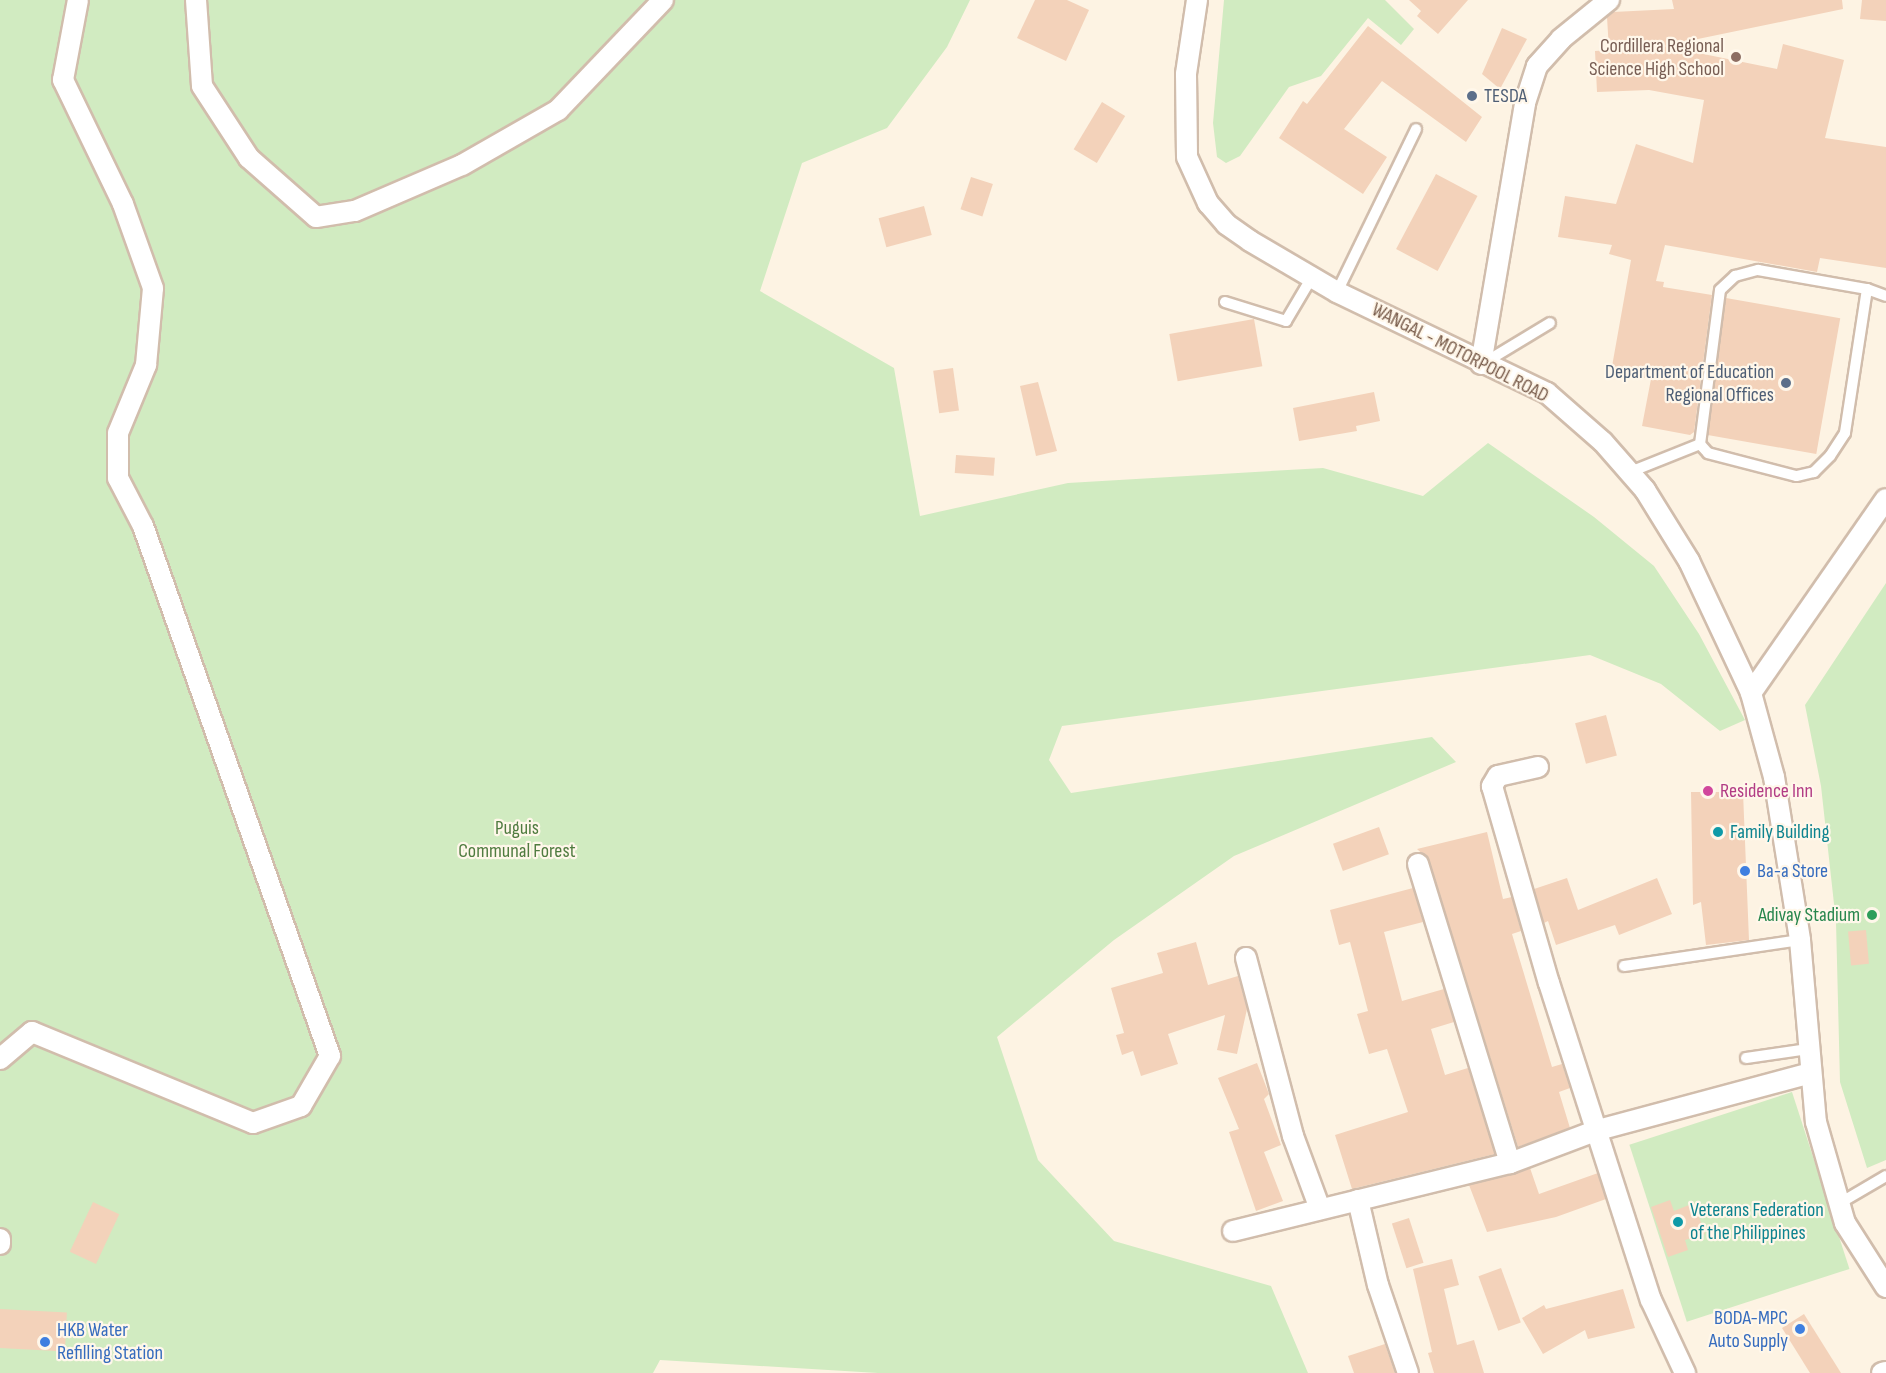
<!DOCTYPE html>
<style>
body{margin:0}
#map{position:relative;width:1886px;height:1373px;overflow:hidden;background:#fdf3e3;font-family:"Sofia Sans Condensed",sans-serif}
div>[style]{position:absolute}
.green>*{inset:0;background:#d1ebc1;transform-origin:0 0}
.building>*{inset:0;background:#f3d2ba;transform-origin:0 0}
.roads{filter:drop-shadow(2px 0 #d1bdac) drop-shadow(-2px 0 #d1bdac) drop-shadow(0 2px #d1bdac) drop-shadow(0 -2px #d1bdac)}
.lane>*{height:10px;margin:-5px;padding:0 5px;transform-origin:5px;border-radius:5px;background:#fff}
.street>*{height:20px;margin:-10px;padding:0 10px;transform-origin:10px;border-radius:10px;background:#fff}
.dots>*{width:16px;height:16px;translate:-50% -50%;box-sizing:border-box;border:3px solid #fff7ea;border-radius:50%}
span{translate:-50% -50%;white-space:nowrap;text-align:center;line-height:1.15;-webkit-text-stroke:4.5px #fff7ea;paint-order:stroke}
.education-label{font-size:20px;color:#785e54}
.right{translate:-100% -50%;text-align:right}
.service-label{font-size:20px;color:#4e5e75}
.left{translate:0 -50%;text-align:left}
.street-label{font-size:20px;color:#765948}
.hotel-label{font-size:20px;color:#b23c85}
.park-label{font-size:20px;color:#507c40}
.culture-label{font-size:20px;color:#0d838f}
.shop-label{font-size:20px;color:#366cbe}
.leisure-label{font-size:20px;color:#27864d}
</style>
<div id="map">
<div class="green">
<i style="clip-path:polygon(0 0,970px 0,947px 47px,887px 128px,802px 163px,760px 291px,894px 368px,920px 516px,1068px 483px,1323px 468px,1423px 496px,1488px 443px,1594px 517px,1654px 566px,1699px 634px,1745px 720px,1720px 731px,1661px 684px,1590px 655px,1062px 726px,1049px 760px,1071px 793px,1432px 737px,1456px 762px,1234px 856px,1114px 940px,997px 1037px,1038px 1160px,1114px 1241px,1271px 1286px,1308px 1373px,878px 1373px,660px 1360px,653px 1373px,0 1373px)"></i>
<i style="clip-path:polygon(1224px 0,1385px 0,1414px 29px,1401px 45px,1368px 18px,1321px 76px,1289px 87px,1240px 156px,1226px 163px,1217px 157px,1213px 123px)"></i>
<i style="clip-path:polygon(1886px 583px,1886px 1160px,1867px 1168px,1840px 1082px,1836px 922px,1821px 786px,1805px 705px)"></i>
<i style="left:1792px;top:1092px;width:186px;height:171px;rotate:72deg"></i>
</div>
<div class="building">
<i style="clip-path:polygon(1035px 0,1067px 0,1089px 10px,1066px 61px,1017px 38px)"></i>
<i style="clip-path:polygon(1409px 0,1468px 0,1438px 34px,1417px 16px,1421px 11px)"></i>
<i style="clip-path:polygon(1672px 0,1842px 0,1843px 9px,1664px 46px,1777px 69px,1783px 44px,1844px 60px,1825px 138px,1886px 147px,1886px 268px,1820px 258px,1817px 272px,1665px 245px,1656px 281px,1664px 282px,1663px 287px,1712px 295px,1694px 432px,1690px 435px,1642px 426px,1651px 379px,1611px 372px,1631px 260px,1609px 254px,1612px 245px,1558px 237px,1565px 196px,1616px 204px,1636px 144px,1693px 163px,1704px 100px,1649px 90px,1597px 92px,1595px 51px,1609px 50px,1607px 17px,1613px 12px,1674px 9px)"></i>
<i style="clip-path:polygon(1862px 0,1886px 0,1886px 21px,1860px 19px)"></i>
<i style="clip-path:polygon(1368px 26px,1482px 117px,1466px 142px,1382px 81px,1344px 129px,1387px 157px,1363px 194px,1279px 138px,1303px 101px,1307px 104px)"></i>
<i style="clip-path:polygon(1502px 28px,1527px 39px,1500px 89px,1482px 74px)"></i>
<i style="left:1102px;top:102px;width:27px;height:55px;rotate:31deg"></i>
<i style="left:1436px;top:174px;width:47px;height:85px;rotate:28deg"></i>
<i style="left:971px;top:177px;width:23px;height:34px;rotate:18deg"></i>
<i style="left:924px;top:206px;width:30px;height:47px;rotate:75deg"></i>
<i style="left:1726px;top:298px;width:116px;height:138px;rotate:10deg"></i>
<i style="left:1254px;top:319px;width:48px;height:86px;rotate:80deg"></i>
<i style="left:953px;top:368px;width:43px;height:20px;rotate:82deg"></i>
<i style="clip-path:polygon(1038px 382px,1057px 451px,1036px 456px,1020px 386px)"></i>
<i style="clip-path:polygon(1374px 392px,1380px 421px,1356px 426px,1357px 431px,1299px 441px,1293px 408px)"></i>
<i style="left:956px;top:455px;width:39px;height:18px;rotate:4deg"></i>
<i style="left:1606px;top:715px;width:42px;height:32px;rotate:75deg"></i>
<i style="clip-path:polygon(1691px 792px,1743px 792px,1749px 940px,1706px 945px,1701px 902px,1693px 905px)"></i>
<i style="left:1379px;top:827px;width:29px;height:49px;rotate:70deg"></i>
<i style="clip-path:polygon(1487px 832px,1503px 899px,1512px 897px,1521px 931px,1512px 934px,1552px 1067px,1562px 1064px,1570px 1088px,1559px 1092px,1570px 1128px,1518px 1147px,1429px 860px,1417px 849px)"></i>
<i style="clip-path:polygon(1567px 878px,1578px 910px,1657px 878px,1672px 914px,1619px 935px,1615px 925px,1556px 945px,1548px 921px,1544px 923px,1534px 889px)"></i>
<i style="clip-path:polygon(1413px 888px,1423px 922px,1384px 932px,1402px 1001px,1444px 989px,1454px 1022px,1431px 1029px,1445px 1075px,1468px 1068px,1495px 1154px,1352px 1189px,1335px 1135px,1408px 1112px,1387px 1049px,1369px 1054px,1357px 1014px,1368px 1011px,1350px 942px,1339px 945px,1330px 910px)"></i>
<i style="left:1866px;top:930px;width:34px;height:18px;rotate:85deg"></i>
<i style="clip-path:polygon(1196px 942px,1208px 985px,1238px 976px,1247px 1009px,1237px 1054px,1217px 1050px,1225px 1015px,1168px 1034px,1178px 1064px,1141px 1076px,1133px 1051px,1122px 1055px,1116px 1035px,1124px 1033px,1111px 988px,1163px 973px,1157px 953px)"></i>
<i style="clip-path:polygon(1257px 1063px,1269px 1094px,1264px 1099px,1281px 1145px,1264px 1152px,1283px 1201px,1256px 1211px,1229px 1132px,1239px 1129px,1218px 1078px)"></i>
<i style="clip-path:polygon(1530px 1168px,1539px 1194px,1598px 1173px,1606px 1199px,1556px 1217px,1487px 1232px,1469px 1185px)"></i>
<i style="clip-path:polygon(1670px 1200px,1674px 1211px,1694px 1203px,1705px 1234px,1685px 1240px,1688px 1250px,1668px 1257px,1651px 1207px)"></i>
<i style="left:93px;top:1202px;width:29px;height:55px;rotate:25deg"></i>
<i style="left:1409px;top:1218px;width:47px;height:18px;rotate:72deg"></i>
<i style="clip-path:polygon(1452px 1259px,1459px 1285px,1444px 1289px,1457px 1345px,1474px 1340px,1484px 1373px,1434px 1373px,1428px 1353px,1432px 1352px,1413px 1269px)"></i>
<i style="left:1501px;top:1268px;width:58px;height:24px;rotate:70deg"></i>
<i style="clip-path:polygon(1623px 1289px,1635px 1328px,1588px 1339px,1585px 1330px,1543px 1354px,1522px 1318px,1544px 1305px,1546px 1309px)"></i>
<i style="left:0;top:1309px;width:67px;height:39px;rotate:3deg"></i>
<i style="clip-path:polygon(1804px 1314px,1841px 1373px,1810px 1373px,1782px 1328px)"></i>
<i style="clip-path:polygon(1385px 1344px,1395px 1373px,1354px 1373px,1348px 1356px)"></i>
</div>
<div class="roads">
<div class="lane">
<i style="left:1867px;top:289px;width:146px;rotate:98.7deg"></i>
<i style="left:1845px;top:433px;width:27px;rotate:123deg"></i>
<i style="left:1830px;top:456px;width:23px;rotate:135deg"></i>
<i style="left:1814px;top:472px;width:18px;rotate:167deg"></i>
<i style="left:1796px;top:476px;width:91px;rotate:-165.4deg"></i>
<i style="left:1708px;top:453px;width:12px;rotate:-132deg"></i>
<i style="left:1700px;top:444px;width:155px;rotate:-82.6deg"></i>
<i style="left:1720px;top:290px;width:21px;rotate:-43deg"></i>
<i style="left:1735px;top:276px;width:24px;rotate:-15deg"></i>
<i style="left:1758px;top:270px;width:111px;rotate:9.9deg"></i>
<i style="left:1867px;top:289px;width:20px;rotate:20deg"></i>
<i style="left:1337px;top:292px;width:181px;rotate:-64.1deg"></i>
<i style="left:1225px;top:302px;width:64px;rotate:17.3deg"></i>
<i style="left:1286px;top:321px;width:51px;rotate:-59.4deg"></i>
<i style="left:1484px;top:363px;width:77px;rotate:-31.2deg"></i>
<i style="left:1630px;top:472px;width:75px;rotate:-21.8deg"></i>
<i style="left:1624px;top:966px;width:178px;rotate:-8.4deg"></i>
<i style="left:1746px;top:1058px;width:63px;rotate:-8.3deg"></i>
<i style="left:1840px;top:1203px;width:53px;rotate:-30.4deg"></i>
</div>
<div class="street">
<i style="left:196px;top:0;width:86px;rotate:86deg"></i>
<i style="left:202px;top:86px;width:86px;rotate:56.9deg"></i>
<i style="left:249px;top:158px;width:89px;rotate:41.4deg"></i>
<i style="left:316px;top:217px;width:39px;rotate:-9deg"></i>
<i style="left:355px;top:211px;width:116px;rotate:-23.3deg"></i>
<i style="left:462px;top:165px;width:111px;rotate:-29.8deg"></i>
<i style="left:558px;top:110px;width:152px;rotate:-46.3deg"></i>
<i style="left:1197px;top:0;width:75px;rotate:98.5deg"></i>
<i style="left:1186px;top:74px;width:83px;rotate:89.3deg"></i>
<i style="left:1187px;top:157px;width:51px;rotate:65.5deg"></i>
<i style="left:1208px;top:203px;width:28px;rotate:49deg"></i>
<i style="left:1226px;top:224px;width:29px;rotate:35deg"></i>
<i style="left:1250px;top:241px;width:101px;rotate:30.4deg"></i>
<i style="left:1337px;top:292px;width:233px;rotate:25.7deg"></i>
<i style="left:1547px;top:393px;width:74px;rotate:41.2deg"></i>
<i style="left:1603px;top:442px;width:64px;rotate:48.8deg"></i>
<i style="left:1645px;top:490px;width:84px;rotate:58.2deg"></i>
<i style="left:1689px;top:561px;width:146px;rotate:64.8deg"></i>
<i style="left:1751px;top:693px;width:87px;rotate:74.7deg"></i>
<i style="left:1774px;top:777px;width:165px;rotate:80.9deg"></i>
<i style="left:1800px;top:940px;width:183px;rotate:85deg"></i>
<i style="left:1816px;top:1122px;width:105px;rotate:74deg"></i>
<i style="left:1845px;top:1223px;width:76px;rotate:57.4deg"></i>
<i style="left:1481px;top:364px;width:265px;rotate:-80.4deg"></i>
<i style="left:1525px;top:103px;width:39px;rotate:-72deg"></i>
<i style="left:1537px;top:66px;width:36px;rotate:-48deg"></i>
<i style="left:1561px;top:39px;width:62px;rotate:-39.1deg"></i>
<i style="left:1751px;top:693px;width:236px;rotate:-55.2deg"></i>
<i style="left:1538px;top:767px;width:41px;rotate:167.3deg"></i>
<i style="left:1498px;top:776px;width:12px;rotate:121deg"></i>
<i style="left:1492px;top:786px;width:205px;rotate:73.9deg"></i>
<i style="left:1549px;top:983px;width:333px;rotate:72.2deg"></i>
<i style="left:1651px;top:1300px;width:81px;rotate:65deg"></i>
<i style="left:1418px;top:864px;width:313px;rotate:72.9deg"></i>
<i style="left:1246px;top:958px;width:184px;rotate:75.2deg"></i>
<i style="left:1293px;top:1136px;width:78px;rotate:69.7deg"></i>
<i style="left:0;top:1059px;width:42px;rotate:-40.2deg"></i>
<i style="left:32px;top:1032px;width:239px;rotate:22.4deg"></i>
<i style="left:253px;top:1123px;width:51px;rotate:-19.5deg"></i>
<i style="left:301px;top:1106px;width:58px;rotate:-59.9deg"></i>
<i style="left:330px;top:1056px;width:562px;rotate:-109.43deg"></i>
<i style="left:143px;top:526px;width:54px;rotate:-117.5deg"></i>
<i style="left:118px;top:478px;width:45px;rotate:-90deg"></i>
<i style="left:118px;top:433px;width:74px;rotate:-67.6deg"></i>
<i style="left:146px;top:365px;width:77px;rotate:-84.8deg"></i>
<i style="left:153px;top:288px;width:89px;rotate:-109.7deg"></i>
<i style="left:123px;top:204px;width:138px;rotate:-115.8deg"></i>
<i style="left:63px;top:80px;width:81px;rotate:-79.4deg"></i>
<i style="left:1358px;top:1200px;width:87px;rotate:76.8deg"></i>
<i style="left:1378px;top:1285px;width:93px;rotate:71.2deg"></i>
<i style="left:1233px;top:1231px;width:285px;rotate:-13.8deg"></i>
<i style="left:1510px;top:1163px;width:94px;rotate:-20.6deg"></i>
<i style="left:1598px;top:1130px;width:220px;rotate:-15deg"></i>
<i style="left:0;top:1239px;width:5px;rotate:90deg"></i>
<i style="left:1882px;top:1373px;width:4px;rotate:-14deg"></i>
</div>
</div>
<div class="dots">
<i style="left:1736px;top:57px;background:#8d6e63"></i>
<i style="left:1472px;top:96px;background:#5c6f8a"></i>
<i style="left:1786px;top:383px;background:#5c6f8a"></i>
<i style="left:1708px;top:791px;background:#d1479c"></i>
<i style="left:1718px;top:832px;background:#0f9aa8"></i>
<i style="left:1745px;top:871px;background:#3f7fe0"></i>
<i style="left:1872px;top:915px;background:#2e9e5b"></i>
<i style="left:1678px;top:1222px;background:#0f9aa8"></i>
<i style="left:1800px;top:1329px;background:#3f7fe0"></i>
<i style="left:45px;top:1342px;background:#3f7fe0"></i>
</div>
<div class="education-label">
<span class="right" style="left:1724px;top:58px">Cordillera Regional<br>Science High School</span>
</div>
<div class="service-label">
<span class="left" style="left:1484px;top:96px">TESDA</span>
<span class="right" style="left:1774px;top:384px">Department of Education<br>Regional Offices</span>
</div>
<div class="street-label">
<span style="left:1460px;top:353px;rotate:27deg">WANGAL - MOTORPOOL ROAD</span>
</div>
<div class="hotel-label">
<span class="left" style="left:1720px;top:791px">Residence Inn</span>
</div>
<div class="park-label">
<span style="left:517px;top:840px">Puguis<br>Communal Forest</span>
</div>
<div class="culture-label">
<span class="left" style="left:1730px;top:832px">Family Building</span>
<span class="left" style="left:1690px;top:1222px">Veterans Federation<br>of the Philippines</span>
</div>
<div class="shop-label">
<span class="left" style="left:1757px;top:871px">Ba-a Store</span>
<span class="right" style="left:1788px;top:1330px">BODA-MPC<br>Auto Supply</span>
<span class="left" style="left:57px;top:1342px">HKB Water<br>Refilling Station</span>
</div>
<div class="leisure-label">
<span class="right" style="left:1860px;top:915px">Adivay Stadium</span>
</div>
</div>
